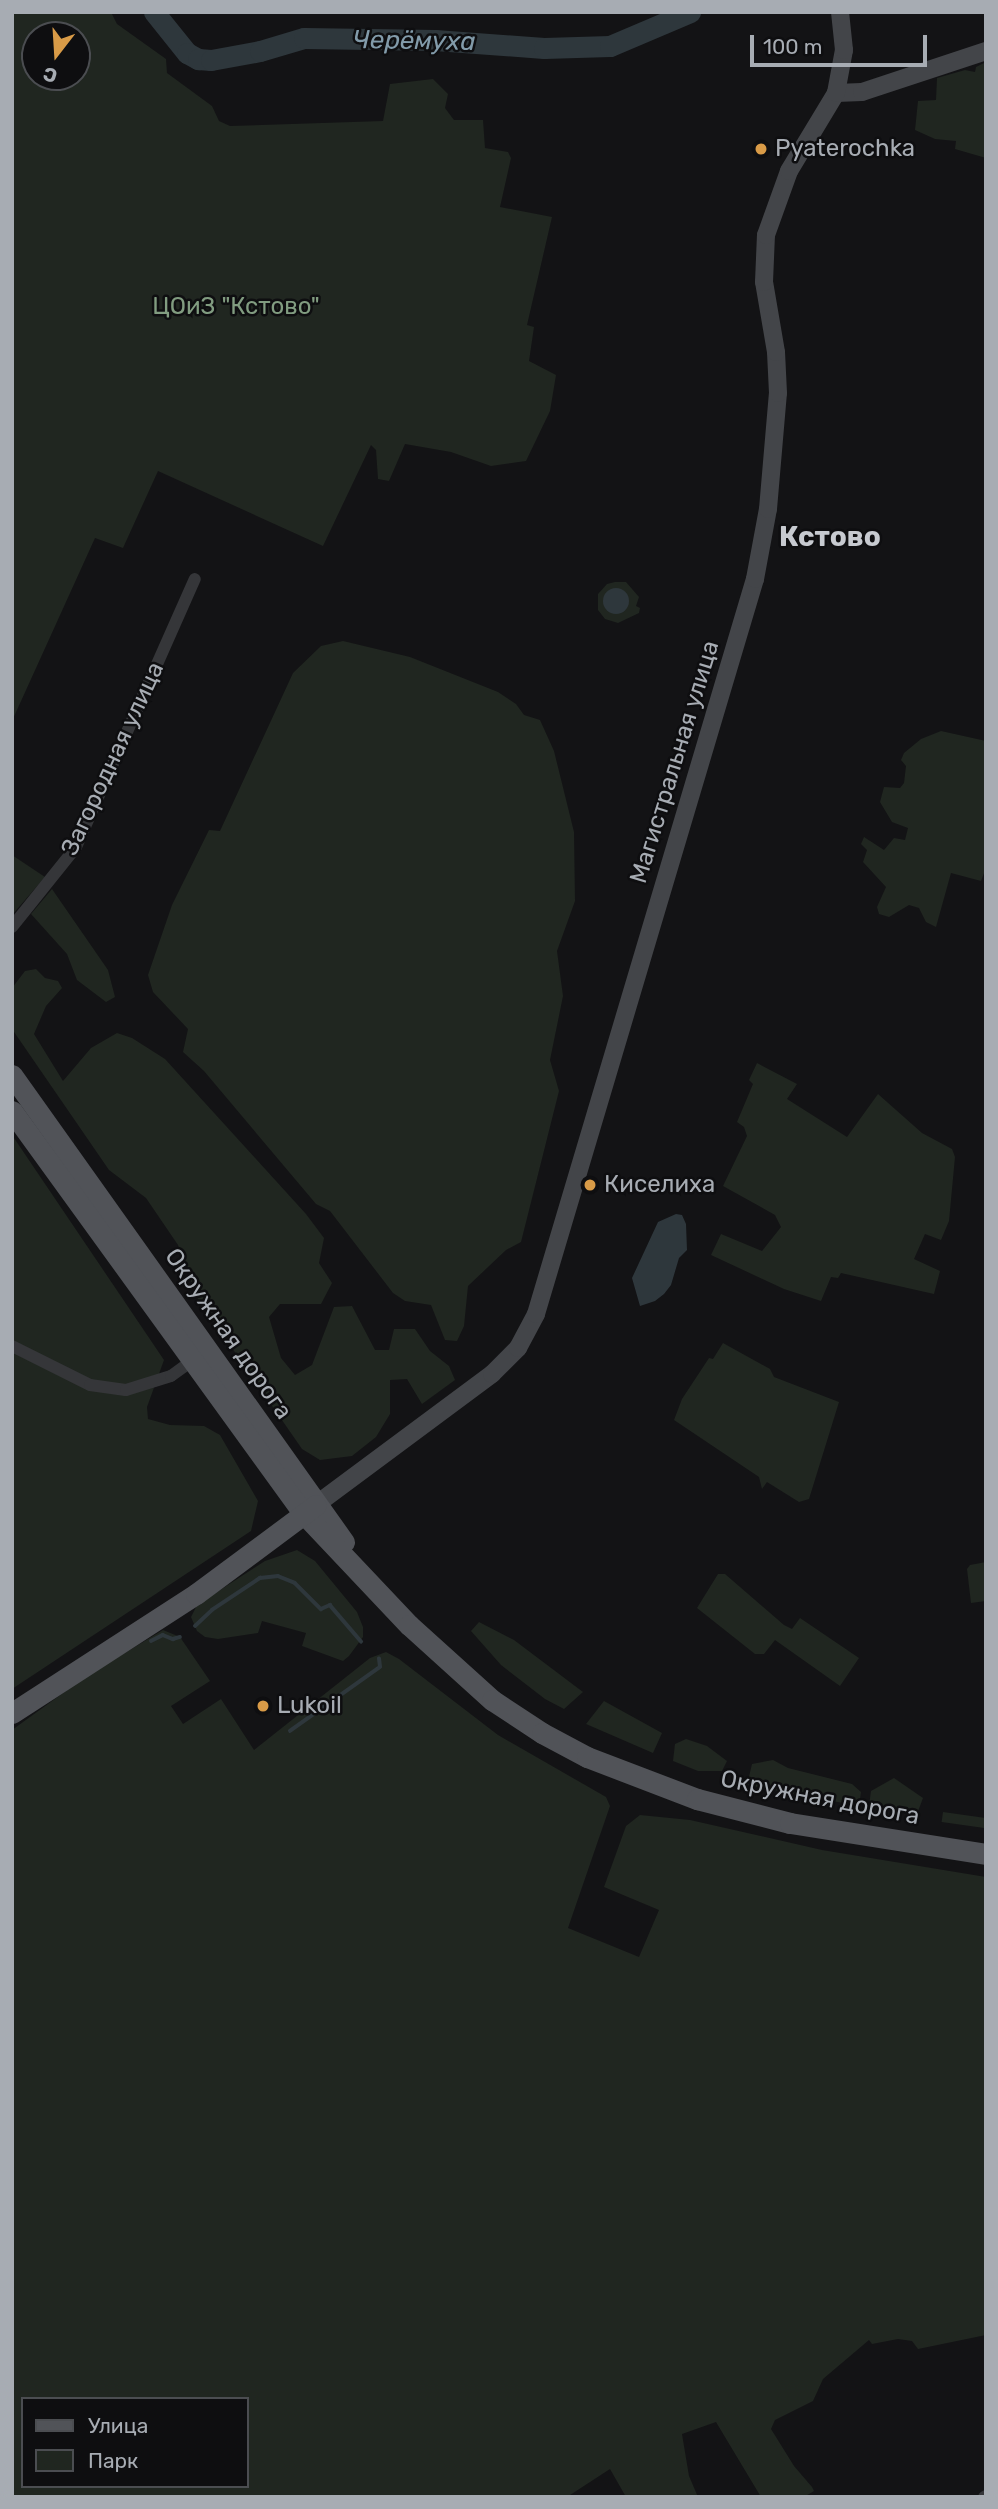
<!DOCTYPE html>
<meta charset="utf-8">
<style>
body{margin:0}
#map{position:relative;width:998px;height:2509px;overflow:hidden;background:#131315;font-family:Rubik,sans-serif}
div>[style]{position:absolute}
.green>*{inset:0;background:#202620;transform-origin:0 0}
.water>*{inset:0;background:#2e373c}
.round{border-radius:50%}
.stream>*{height:3.5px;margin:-1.75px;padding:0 1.75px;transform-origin:1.75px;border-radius:1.75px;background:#2e373c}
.river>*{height:21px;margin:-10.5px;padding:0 10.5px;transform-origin:10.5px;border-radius:10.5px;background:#2e373c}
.street>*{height:12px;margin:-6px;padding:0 6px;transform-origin:6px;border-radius:6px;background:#353639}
.secondary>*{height:18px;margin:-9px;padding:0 9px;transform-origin:9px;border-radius:9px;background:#434549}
.primary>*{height:21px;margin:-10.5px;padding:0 10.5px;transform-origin:10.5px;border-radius:10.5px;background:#515358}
.dots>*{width:19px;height:19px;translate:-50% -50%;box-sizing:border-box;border:4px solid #0e0e10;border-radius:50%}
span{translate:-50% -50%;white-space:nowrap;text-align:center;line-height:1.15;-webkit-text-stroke:5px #0e0e10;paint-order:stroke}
.poi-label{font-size:24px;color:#a7acb3}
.left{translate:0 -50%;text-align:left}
.park-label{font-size:24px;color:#819c80}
.street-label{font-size:24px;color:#a7acb3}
.water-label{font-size:26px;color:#829baa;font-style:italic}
.quarter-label{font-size:28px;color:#c7cad0;font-weight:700}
.frame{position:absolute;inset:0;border:14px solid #a7acb3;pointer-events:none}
.legend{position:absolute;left:21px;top:2397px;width:228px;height:91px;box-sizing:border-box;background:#0e0e10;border:2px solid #4b4d51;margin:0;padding:9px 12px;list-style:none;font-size:21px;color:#a7acb3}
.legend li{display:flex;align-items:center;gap:14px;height:35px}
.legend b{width:35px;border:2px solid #4b4d51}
.north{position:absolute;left:21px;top:21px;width:70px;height:70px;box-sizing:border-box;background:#0e0e10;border:2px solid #4b4d51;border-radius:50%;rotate:197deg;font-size:19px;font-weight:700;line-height:28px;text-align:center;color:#a7acb3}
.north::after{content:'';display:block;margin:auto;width:24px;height:32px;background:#d99b47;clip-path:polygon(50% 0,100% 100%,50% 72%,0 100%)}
.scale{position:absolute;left:750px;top:35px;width:177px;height:32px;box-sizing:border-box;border:4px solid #a7acb3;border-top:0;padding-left:9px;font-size:21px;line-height:24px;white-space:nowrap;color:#a7acb3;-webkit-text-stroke:5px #0e0e10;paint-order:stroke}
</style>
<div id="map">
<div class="green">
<i style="clip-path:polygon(evenodd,12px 12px,111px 12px,117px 24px,166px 59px,167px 73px,212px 106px,219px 121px,230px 126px,383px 121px,390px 84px,433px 79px,448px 94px,445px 108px,454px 120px,483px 120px,485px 148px,508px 152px,511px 158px,500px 207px,552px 217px,527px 325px,534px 327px,529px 361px,556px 375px,550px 411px,526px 461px,491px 466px,451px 452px,405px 444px,389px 481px,378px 479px,376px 450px,371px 445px,323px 546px,158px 471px,123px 548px,95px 538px,12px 721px,12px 12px,35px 35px,77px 35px,77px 77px,35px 77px,35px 35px)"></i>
<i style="clip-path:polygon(986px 62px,986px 158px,955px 149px,956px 141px,935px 139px,915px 130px,918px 101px,936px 100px,937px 78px,965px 70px,975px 72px,976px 67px)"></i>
<i style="clip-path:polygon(615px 582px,626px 582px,639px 597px,636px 606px,640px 608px,639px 613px,618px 623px,605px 619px,598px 610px,598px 594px,607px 584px)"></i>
<i style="clip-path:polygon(343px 641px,410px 657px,498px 692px,516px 704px,524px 715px,540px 720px,554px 751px,574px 832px,575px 901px,557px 951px,563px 996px,550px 1060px,559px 1091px,521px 1242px,506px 1250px,468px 1286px,464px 1326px,457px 1341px,445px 1340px,431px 1305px,405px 1301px,393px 1293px,330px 1211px,316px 1204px,204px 1071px,183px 1052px,188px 1029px,153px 992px,148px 975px,172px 905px,209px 830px,220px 831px,293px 673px,321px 646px)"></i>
<i style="clip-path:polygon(941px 731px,986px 741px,986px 868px,981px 881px,951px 873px,936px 927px,926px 922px,919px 908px,909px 905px,889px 917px,879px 914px,877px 907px,886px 887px,863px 862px,867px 850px,861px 844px,864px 837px,884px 850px,894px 838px,905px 840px,908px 828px,892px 822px,880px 802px,884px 787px,900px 788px,904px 783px,906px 766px,901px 760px,904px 753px,921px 739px)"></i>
<i style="clip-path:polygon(12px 855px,45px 877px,12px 915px)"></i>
<i style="clip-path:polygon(52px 889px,108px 970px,115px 997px,106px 1002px,77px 980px,67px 954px,31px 914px)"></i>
<i style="clip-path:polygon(36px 969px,45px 978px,58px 981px,62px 988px,46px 1006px,34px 1034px,63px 1081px,91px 1048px,117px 1033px,132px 1038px,165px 1059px,306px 1214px,324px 1238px,319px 1263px,332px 1283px,321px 1304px,280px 1304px,269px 1317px,281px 1358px,295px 1375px,312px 1365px,334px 1307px,352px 1306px,375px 1350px,389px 1350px,394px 1329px,415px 1329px,430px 1351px,449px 1366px,455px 1380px,422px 1404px,407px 1379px,390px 1380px,390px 1414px,376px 1437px,352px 1456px,320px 1460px,302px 1449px,196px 1296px,178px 1245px,146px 1198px,109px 1170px,12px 1029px,12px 988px,25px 971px)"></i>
<i style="clip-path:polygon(757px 1063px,797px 1084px,787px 1099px,847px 1137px,878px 1094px,922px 1133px,952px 1149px,955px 1157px,949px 1221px,941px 1240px,925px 1234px,914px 1259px,940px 1271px,934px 1294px,841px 1273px,838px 1278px,831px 1277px,821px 1301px,784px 1289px,711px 1255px,721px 1234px,762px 1251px,781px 1227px,775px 1215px,723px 1186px,747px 1136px,744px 1127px,737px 1122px,753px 1084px,749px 1080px)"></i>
<i style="clip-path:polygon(12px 1135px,164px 1360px,147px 1407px,148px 1419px,170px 1425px,204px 1426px,220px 1435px,258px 1501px,251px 1531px,12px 1689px)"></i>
<i style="clip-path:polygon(723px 1343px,770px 1369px,774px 1377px,839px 1402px,809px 1499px,799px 1502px,767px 1482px,762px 1489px,759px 1477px,674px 1420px,682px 1399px,709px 1358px,713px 1359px)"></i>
<i style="clip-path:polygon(297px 1550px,315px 1561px,357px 1612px,363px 1627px,363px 1637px,349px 1656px,343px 1661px,302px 1646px,306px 1633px,262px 1621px,258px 1633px,218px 1639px,205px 1637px,197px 1631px,191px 1617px,197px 1605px,265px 1561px)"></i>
<i style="clip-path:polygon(986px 1562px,986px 1601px,971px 1603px,967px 1569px,970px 1565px)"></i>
<i style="clip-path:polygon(718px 1574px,725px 1574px,784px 1625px,792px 1629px,800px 1618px,859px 1658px,840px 1686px,775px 1640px,764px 1654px,755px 1654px,697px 1608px)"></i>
<i style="clip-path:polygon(479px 1622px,514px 1640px,583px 1692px,564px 1709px,545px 1699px,501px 1665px,471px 1631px)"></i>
<i style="clip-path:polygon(evenodd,163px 1630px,180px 1637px,210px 1681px,171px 1706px,183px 1724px,221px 1699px,254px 1750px,370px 1658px,386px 1652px,399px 1659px,498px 1735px,606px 1797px,610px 1806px,568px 1928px,639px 1957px,659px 1910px,604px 1887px,626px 1826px,640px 1815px,690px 1820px,822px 1850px,986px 1877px,986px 2335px,918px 2349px,912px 2341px,898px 2339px,872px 2344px,869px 2340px,823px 2379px,813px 2401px,775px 2420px,771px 2429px,794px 2466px,812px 2487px,814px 2491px,804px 2497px,761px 2497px,716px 2422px,682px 2434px,689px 2476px,698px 2497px,626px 2497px,610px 2469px,567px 2497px,12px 2497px,12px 1730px,88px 1675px,163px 1630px,23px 2399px,247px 2399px,247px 2486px,23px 2486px,23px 2399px)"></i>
<i style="clip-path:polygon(604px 1701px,662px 1733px,653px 1753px,586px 1724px)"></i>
<i style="clip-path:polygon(686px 1739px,707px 1746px,727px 1761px,722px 1771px,698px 1771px,673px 1761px,675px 1744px)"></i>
<i style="clip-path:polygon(773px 1760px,788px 1768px,852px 1784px,861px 1792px,859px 1806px,747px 1785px,752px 1764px)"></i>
<i style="clip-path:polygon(894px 1778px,923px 1798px,917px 1814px,869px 1806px,871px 1791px)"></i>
<i style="left:943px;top:1812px;width:43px;height:10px;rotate:8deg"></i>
</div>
<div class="water">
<i class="round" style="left:603px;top:588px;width:26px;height:26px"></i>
<i style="clip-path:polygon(676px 1214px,682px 1215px,686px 1224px,687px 1250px,679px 1258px,671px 1285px,664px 1294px,655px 1301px,640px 1306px,632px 1278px,658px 1222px)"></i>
</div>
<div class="stream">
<i style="left:195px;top:1626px;width:23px;rotate:-43deg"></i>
<i style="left:212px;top:1610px;width:58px;rotate:-33.7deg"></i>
<i style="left:260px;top:1578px;width:18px;rotate:-6deg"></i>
<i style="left:278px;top:1576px;width:18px;rotate:22deg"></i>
<i style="left:295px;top:1583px;width:37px;rotate:45deg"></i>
<i style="left:321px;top:1609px;width:10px;rotate:-24deg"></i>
<i style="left:330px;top:1605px;width:48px;rotate:49.3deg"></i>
<i style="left:151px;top:1641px;width:13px;rotate:-27deg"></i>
<i style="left:163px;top:1635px;width:11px;rotate:22deg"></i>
<i style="left:173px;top:1639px;width:7px;rotate:-16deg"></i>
<i style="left:290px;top:1731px;width:110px;rotate:-35.4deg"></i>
<i style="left:380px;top:1667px;width:8px;rotate:-97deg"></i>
</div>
<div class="river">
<i style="left:154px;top:12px;width:53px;rotate:51.2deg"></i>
<i style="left:187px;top:53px;width:13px;rotate:29deg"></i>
<i style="left:198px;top:59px;width:13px;rotate:4deg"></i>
<i style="left:211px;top:60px;width:50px;rotate:-10.4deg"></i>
<i style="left:260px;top:51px;width:46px;rotate:-16.5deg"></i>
<i style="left:304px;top:38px;width:131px;rotate:0.9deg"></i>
<i style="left:435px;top:40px;width:109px;rotate:4.2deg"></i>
<i style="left:544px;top:48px;width:66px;rotate:-1.7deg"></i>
<i style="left:610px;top:46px;width:87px;rotate:-23deg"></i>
</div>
<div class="street">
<i style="left:12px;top:927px;width:102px;rotate:-51.3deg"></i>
<i style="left:76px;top:847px;width:293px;rotate:-66.1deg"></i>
<i style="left:12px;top:1346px;width:87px;rotate:26.6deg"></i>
<i style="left:90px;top:1385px;width:36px;rotate:8deg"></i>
<i style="left:126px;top:1390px;width:47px;rotate:-17.3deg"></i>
<i style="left:171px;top:1376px;width:27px;rotate:-36deg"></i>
<i style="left:984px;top:2497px;width:2px;rotate:-27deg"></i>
</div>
<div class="secondary">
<i style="left:836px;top:93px;width:26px;rotate:-2deg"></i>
<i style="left:862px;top:92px;width:131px;rotate:-18.3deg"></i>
<i style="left:317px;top:1504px;width:218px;rotate:-36.6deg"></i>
<i style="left:492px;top:1374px;width:37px;rotate:-45deg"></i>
<i style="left:518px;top:1348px;width:38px;rotate:-62deg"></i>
<i style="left:536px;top:1314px;width:767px;rotate:-73.41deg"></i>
<i style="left:755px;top:579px;width:71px;rotate:-79.5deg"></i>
<i style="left:768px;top:509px;width:116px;rotate:-85.1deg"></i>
<i style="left:778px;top:393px;width:41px;rotate:-92.8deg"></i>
<i style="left:776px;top:352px;width:71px;rotate:-99.7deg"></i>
<i style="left:764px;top:282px;width:47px;rotate:-87.6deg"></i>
<i style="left:766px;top:235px;width:68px;rotate:-70.2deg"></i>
<i style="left:789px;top:171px;width:91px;rotate:-58.9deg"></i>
<i style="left:836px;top:93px;width:44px;rotate:-79.5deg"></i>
<i style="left:844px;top:50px;width:38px;rotate:-96deg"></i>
</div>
<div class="primary">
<i style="left:12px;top:1075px;width:573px;rotate:54.59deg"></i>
<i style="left:12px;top:1111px;width:498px;rotate:54.1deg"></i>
<i style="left:304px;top:1514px;width:153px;rotate:46.6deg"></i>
<i style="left:409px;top:1625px;width:112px;rotate:42.1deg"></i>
<i style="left:492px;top:1700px;width:60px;rotate:33.4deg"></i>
<i style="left:542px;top:1733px;width:51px;rotate:28.1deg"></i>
<i style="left:587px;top:1757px;width:118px;rotate:20.9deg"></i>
<i style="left:697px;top:1799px;width:96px;rotate:14.5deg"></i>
<i style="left:790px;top:1823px;width:198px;rotate:9deg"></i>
<i style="left:12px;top:1713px;width:219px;rotate:-32.9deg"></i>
<i style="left:196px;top:1594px;width:149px;rotate:-36.6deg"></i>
</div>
<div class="dots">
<i style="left:761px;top:149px;background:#d99b47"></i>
<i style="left:590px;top:1185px;background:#d99b47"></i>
<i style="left:263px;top:1706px;background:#d99b47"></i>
</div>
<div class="poi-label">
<span class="left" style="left:775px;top:149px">Pyaterochka</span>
<span class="left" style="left:604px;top:1185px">Киселиха</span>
<span class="left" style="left:277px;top:1706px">Lukoil</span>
</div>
<div class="park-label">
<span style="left:236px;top:307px">ЦОиЗ "Кстово"</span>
</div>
<div class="street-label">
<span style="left:113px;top:759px;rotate:-65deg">Загородная улица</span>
<span style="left:675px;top:762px;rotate:-73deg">Магистральная улица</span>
<span style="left:228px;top:1334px;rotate:55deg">Окружная дорога</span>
<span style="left:820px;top:1798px;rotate:11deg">Окружная дорога</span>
</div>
<div class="water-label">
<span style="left:414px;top:41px;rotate:1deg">Черёмуха</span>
</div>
<div class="quarter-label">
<span style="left:830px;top:537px">Кстово</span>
</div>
<div class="frame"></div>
<ul class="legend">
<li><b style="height:9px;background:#515358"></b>Улица</li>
<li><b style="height:19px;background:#202620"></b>Парк</li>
</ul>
<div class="north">С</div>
<div class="scale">100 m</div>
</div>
